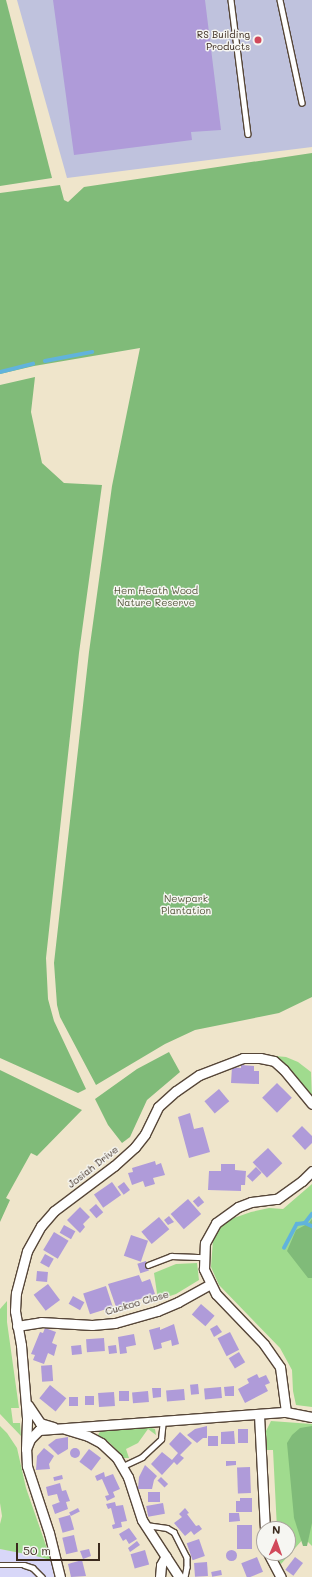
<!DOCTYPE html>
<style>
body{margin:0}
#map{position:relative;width:312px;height:1577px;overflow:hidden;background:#efe5cb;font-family:Mali,sans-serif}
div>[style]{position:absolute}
.built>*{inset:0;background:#d8d7f8}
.industrial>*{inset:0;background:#bfc2dd}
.green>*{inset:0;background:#a0db8e}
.forest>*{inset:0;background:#80bb79}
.stream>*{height:3.5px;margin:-1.75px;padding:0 1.75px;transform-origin:1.75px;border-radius:1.75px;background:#61b3dc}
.building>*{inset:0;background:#af9bd9;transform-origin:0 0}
.round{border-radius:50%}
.roads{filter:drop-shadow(1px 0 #564638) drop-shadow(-1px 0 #564638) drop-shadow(0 1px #564638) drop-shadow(0 -1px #564638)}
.lane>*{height:4.5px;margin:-2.25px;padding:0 2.25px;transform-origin:2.25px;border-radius:2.25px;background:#fff}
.street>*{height:9px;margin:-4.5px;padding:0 4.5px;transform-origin:4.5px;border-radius:4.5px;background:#fff}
.dots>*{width:11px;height:11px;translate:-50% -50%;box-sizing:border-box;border:2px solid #f6f6f2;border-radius:50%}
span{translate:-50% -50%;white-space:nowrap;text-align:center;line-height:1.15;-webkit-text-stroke:3px #f6f6f2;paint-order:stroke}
.poi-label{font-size:10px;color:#3b2a1e}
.right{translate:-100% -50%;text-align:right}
.park-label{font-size:10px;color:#54563a}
.street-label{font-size:10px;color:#3b2a1e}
.north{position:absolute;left:256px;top:1521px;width:40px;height:40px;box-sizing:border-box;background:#f6f6f2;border:1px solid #aba49d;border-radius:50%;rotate:2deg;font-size:11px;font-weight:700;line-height:16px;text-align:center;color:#3b2a1e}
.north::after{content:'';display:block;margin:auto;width:14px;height:18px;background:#d1495b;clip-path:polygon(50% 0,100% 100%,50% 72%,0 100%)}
.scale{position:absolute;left:16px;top:1543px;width:84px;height:18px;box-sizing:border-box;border:2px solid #3b2a1e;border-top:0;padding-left:5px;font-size:12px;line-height:14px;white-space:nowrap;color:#3b2a1e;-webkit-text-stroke:3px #f6f6f2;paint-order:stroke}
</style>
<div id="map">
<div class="built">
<i style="clip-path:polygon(0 1549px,36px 1556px,51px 1560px,54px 1577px,0 1577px)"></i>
</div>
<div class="industrial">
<i style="clip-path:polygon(17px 0,312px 0,312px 147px,67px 178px)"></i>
</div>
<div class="green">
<i style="clip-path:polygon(265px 1055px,286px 1057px,298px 1062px,311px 1072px,312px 1098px)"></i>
<i style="clip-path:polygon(312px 1184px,312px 1407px,296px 1405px,293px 1391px,292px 1370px,280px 1348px,219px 1285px,211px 1267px,213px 1240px,218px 1229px,231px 1219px,251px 1212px,269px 1208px,283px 1209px)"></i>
<i style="clip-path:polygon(197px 1263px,199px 1280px,176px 1294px,158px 1300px,154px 1273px,176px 1264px)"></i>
<i style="clip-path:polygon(7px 1301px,7px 1322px,19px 1408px,11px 1408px,13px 1423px,20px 1423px,21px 1436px,0 1414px,0 1309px)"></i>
<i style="clip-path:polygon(271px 1421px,312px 1424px,312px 1546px,304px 1538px,281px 1564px,274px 1553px,288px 1553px,288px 1529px,277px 1529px,273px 1450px,267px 1450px,266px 1431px)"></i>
<i style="clip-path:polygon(0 1426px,7px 1433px,17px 1448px,26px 1488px,51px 1560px,36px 1556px,0 1549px,0 1524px,2px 1516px,0 1503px)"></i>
<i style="clip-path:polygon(148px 1427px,155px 1429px,156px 1435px,148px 1429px,138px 1443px,126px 1449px,129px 1458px,124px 1458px,110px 1443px,98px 1435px,101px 1430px,106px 1429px)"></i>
</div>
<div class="forest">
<i style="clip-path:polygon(0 0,6px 0,52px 178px,0 186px)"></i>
<i style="clip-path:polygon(312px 153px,312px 997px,279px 1013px,195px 1030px,165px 1044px,96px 1085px,60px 1017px,57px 1005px,54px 963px,89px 652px,112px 486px,140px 348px,34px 366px,0 374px,0 193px,60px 185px,64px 200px,68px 202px,84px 187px)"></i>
<i style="clip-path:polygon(35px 377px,31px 412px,42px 463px,64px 483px,102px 485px,79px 653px,46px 958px,48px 999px,54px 1021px,86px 1089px,78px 1093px,0 1058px,0 385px)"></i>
<i style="clip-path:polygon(169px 1052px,180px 1072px,147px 1100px,130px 1137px,122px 1143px,108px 1125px,95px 1099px,137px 1069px)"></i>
<i style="clip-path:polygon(0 1070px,82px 1110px,37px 1156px,31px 1153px,6px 1198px,10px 1200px,0 1222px)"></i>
<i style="clip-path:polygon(312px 1219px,312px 1278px,308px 1278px,287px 1251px,296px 1230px,309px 1223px)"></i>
<i style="clip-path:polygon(312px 1426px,312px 1523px,307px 1546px,303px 1546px,294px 1518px,287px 1443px,292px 1435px,300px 1428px)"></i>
</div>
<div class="stream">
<i style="left:45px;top:361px;width:48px;rotate:-10.8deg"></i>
<i style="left:0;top:372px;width:34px;rotate:-14deg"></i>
<i style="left:305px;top:1223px;width:11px;rotate:-52deg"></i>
<i style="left:284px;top:1248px;width:27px;rotate:-62deg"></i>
<i style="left:297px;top:1224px;width:8px;rotate:-7deg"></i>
<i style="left:305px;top:1223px;width:8px;rotate:23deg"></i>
</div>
<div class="building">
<i style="clip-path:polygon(53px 0,205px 0,221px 130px,191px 132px,192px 140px,74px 155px)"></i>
<i style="clip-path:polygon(241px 1065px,254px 1066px,254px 1071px,259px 1071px,259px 1084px,231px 1083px,232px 1067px,241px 1068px)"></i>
<i style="left:277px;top:1083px;width:21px;height:21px;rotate:45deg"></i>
<i style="left:219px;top:1089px;width:16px;height:19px;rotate:50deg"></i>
<i style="clip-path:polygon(190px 1113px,194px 1129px,203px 1127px,210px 1152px,189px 1158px,178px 1117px)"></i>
<i style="clip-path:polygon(302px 1126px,312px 1136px,312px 1143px,305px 1150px,292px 1136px)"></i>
<i style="left:268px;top:1148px;width:21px;height:21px;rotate:47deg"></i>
<i style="clip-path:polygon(155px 1161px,156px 1165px,161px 1163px,165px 1175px,153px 1178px,155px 1184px,145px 1187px,143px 1181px,132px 1185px,128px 1173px,133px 1172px,132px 1168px)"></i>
<i style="clip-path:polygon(221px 1164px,235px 1164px,235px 1170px,246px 1171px,245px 1185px,241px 1185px,241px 1191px,208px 1190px,209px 1171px,221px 1171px)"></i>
<i style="left:256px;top:1167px;width:8px;height:13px;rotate:45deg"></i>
<i style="left:112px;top:1182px;width:16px;height:22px;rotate:55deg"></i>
<i style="left:124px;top:1182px;width:10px;height:8px;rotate:53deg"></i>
<i style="left:199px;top:1196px;width:8px;height:8px;rotate:50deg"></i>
<i style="left:188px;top:1199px;width:20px;height:23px;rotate:49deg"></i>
<i style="left:96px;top:1204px;width:11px;height:9px;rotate:49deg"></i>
<i style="clip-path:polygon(80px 1207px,90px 1217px,83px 1224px,85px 1227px,80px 1233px,67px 1220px)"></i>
<i style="clip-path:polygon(169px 1216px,174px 1222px,168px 1225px,164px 1220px)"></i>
<i style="left:159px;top:1217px;width:16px;height:23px;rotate:50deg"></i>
<i style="left:64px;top:1225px;width:13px;height:9px;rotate:29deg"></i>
<i style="left:54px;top:1232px;width:17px;height:21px;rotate:31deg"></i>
<i style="left:131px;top:1235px;width:18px;height:22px;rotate:19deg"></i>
<i style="left:45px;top:1254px;width:10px;height:10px;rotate:29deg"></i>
<i style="left:146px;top:1261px;width:10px;height:9px;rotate:73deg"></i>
<i style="left:37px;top:1271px;width:11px;height:10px;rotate:5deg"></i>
<i style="clip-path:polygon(139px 1275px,142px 1282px,150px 1279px,155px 1294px,116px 1307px,108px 1284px)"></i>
<i style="left:48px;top:1284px;width:20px;height:18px;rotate:53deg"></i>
<i style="left:106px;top:1286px;width:22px;height:24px;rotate:72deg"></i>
<i style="left:73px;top:1296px;width:13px;height:9px;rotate:29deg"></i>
<i style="left:201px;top:1304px;width:18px;height:14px;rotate:41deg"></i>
<i style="clip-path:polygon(174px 1324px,179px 1344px,172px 1346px,171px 1340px,161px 1343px,162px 1348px,154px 1350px,149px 1330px,160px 1327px,160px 1330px)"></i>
<i style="clip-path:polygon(217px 1325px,222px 1332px,214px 1337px,210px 1329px)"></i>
<i style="clip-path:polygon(45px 1328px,56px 1332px,52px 1343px,57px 1345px,54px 1356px,48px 1353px,44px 1364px,33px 1360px,35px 1355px,31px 1354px,40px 1332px,43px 1333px)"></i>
<i style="left:230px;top:1332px;width:20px;height:14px;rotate:63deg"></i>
<i style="clip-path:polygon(134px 1334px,136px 1345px,126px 1347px,127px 1353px,120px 1354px,118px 1337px)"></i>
<i style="left:104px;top:1338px;width:13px;height:18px;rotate:86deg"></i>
<i style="left:81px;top:1345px;width:9px;height:10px;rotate:84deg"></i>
<i style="left:116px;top:1345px;width:8px;height:8px;rotate:83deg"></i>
<i style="left:239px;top:1352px;width:12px;height:12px;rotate:59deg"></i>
<i style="left:52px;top:1365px;width:16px;height:11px;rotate:86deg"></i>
<i style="clip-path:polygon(257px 1374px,259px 1378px,266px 1375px,270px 1383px,265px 1385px,268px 1391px,245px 1403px,238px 1389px,249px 1383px,247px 1379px)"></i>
<i style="left:198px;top:1384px;width:10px;height:8px;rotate:84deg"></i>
<i style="left:50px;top:1385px;width:21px;height:17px;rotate:39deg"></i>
<i style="clip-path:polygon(234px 1386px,234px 1396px,225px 1396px,224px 1387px)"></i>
<i style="left:221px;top:1387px;width:11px;height:17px;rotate:85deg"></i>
<i style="clip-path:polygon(152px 1388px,161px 1388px,161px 1397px,153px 1398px)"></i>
<i style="left:184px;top:1389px;width:11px;height:18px;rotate:85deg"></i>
<i style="left:119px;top:1391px;width:10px;height:10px"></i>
<i style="left:148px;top:1391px;width:11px;height:16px;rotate:85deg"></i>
<i style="left:114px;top:1392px;width:14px;height:16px;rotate:86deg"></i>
<i style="left:85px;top:1396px;width:9px;height:9px"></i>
<i style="left:69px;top:1397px;width:9px;height:9px"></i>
<i style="clip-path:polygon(207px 1426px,207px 1438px,203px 1438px,197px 1443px,187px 1435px,195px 1429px)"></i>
<i style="left:238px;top:1429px;width:10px;height:14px"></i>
<i style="clip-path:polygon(234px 1431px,235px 1444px,221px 1444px,221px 1432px)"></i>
<i style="clip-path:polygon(180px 1432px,192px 1443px,180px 1455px,184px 1458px,177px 1465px,174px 1462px,162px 1475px,151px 1464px,162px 1452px,172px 1460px,178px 1453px,169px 1444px)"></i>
<i style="left:208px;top:1436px;width:10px;height:10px"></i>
<i style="clip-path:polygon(68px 1437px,68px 1449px,58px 1455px,48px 1445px,56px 1439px)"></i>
<i style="clip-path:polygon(44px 1448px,54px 1456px,49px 1464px,50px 1469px,36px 1470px,37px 1456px)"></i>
<i class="round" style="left:70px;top:1448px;width:10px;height:10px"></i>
<i style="left:89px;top:1449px;width:15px;height:16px;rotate:37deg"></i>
<i style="clip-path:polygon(226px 1461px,236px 1461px,236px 1465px,226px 1466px)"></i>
<i style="clip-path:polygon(145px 1465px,157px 1476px,154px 1480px,152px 1489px,138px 1489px,139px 1477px)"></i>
<i style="left:250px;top:1467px;width:26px;height:13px;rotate:88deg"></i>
<i style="clip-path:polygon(104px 1472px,105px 1477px,113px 1474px,120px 1489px,113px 1492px,115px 1497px,107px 1501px,105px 1496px,109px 1495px,102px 1479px,97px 1481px,95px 1476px)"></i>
<i style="left:62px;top:1475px;width:4px;height:9px;rotate:76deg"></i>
<i style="left:161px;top:1477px;width:10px;height:5px;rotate:45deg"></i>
<i style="clip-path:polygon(60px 1483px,62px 1491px,66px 1490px,70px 1501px,66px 1502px,68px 1509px,55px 1514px,52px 1505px,60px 1502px,59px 1501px,57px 1494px,48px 1496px,46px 1487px)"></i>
<i style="left:148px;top:1492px;width:12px;height:10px"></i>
<i style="clip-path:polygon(240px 1498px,252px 1498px,252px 1512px,236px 1512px,236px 1501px,240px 1501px)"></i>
<i style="clip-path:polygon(115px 1502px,116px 1506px,123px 1505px,127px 1521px,121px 1522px,122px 1527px,113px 1529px,112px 1525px,115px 1524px,111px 1508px,108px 1509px,106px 1504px)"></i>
<i style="left:163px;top:1503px;width:11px;height:17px;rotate:80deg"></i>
<i style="left:78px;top:1508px;width:4px;height:10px;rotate:63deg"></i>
<i style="clip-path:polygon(185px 1508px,189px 1513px,187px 1514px,196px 1526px,199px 1525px,202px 1529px,194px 1535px,191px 1531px,185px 1536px,174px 1523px,182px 1517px,179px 1514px)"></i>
<i style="clip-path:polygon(229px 1513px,239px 1513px,240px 1521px,229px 1522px)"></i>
<i style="left:70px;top:1515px;width:15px;height:12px;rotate:74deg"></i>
<i style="left:237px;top:1525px;width:15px;height:24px"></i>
<i style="clip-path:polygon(129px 1528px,137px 1539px,129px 1544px,126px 1539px,123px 1541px,119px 1534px)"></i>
<i style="left:74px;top:1535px;width:17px;height:12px;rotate:77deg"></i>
<i style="left:199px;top:1539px;width:18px;height:13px;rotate:71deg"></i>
<i style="clip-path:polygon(137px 1541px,140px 1545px,130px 1552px,128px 1548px)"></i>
<i style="clip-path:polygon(89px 1549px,91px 1556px,83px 1559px,80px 1551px)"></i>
<i class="round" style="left:225.5px;top:1549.5px;width:11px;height:11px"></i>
<i style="left:145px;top:1550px;width:15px;height:15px;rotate:74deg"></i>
<i style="left:257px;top:1557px;width:16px;height:17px;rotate:68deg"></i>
<i style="left:295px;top:1557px;width:10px;height:16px;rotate:37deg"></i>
<i style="clip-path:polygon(82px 1560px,86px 1576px,71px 1577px,68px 1564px)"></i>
<i style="left:207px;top:1562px;width:14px;height:13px;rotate:86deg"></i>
<i style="left:221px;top:1570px;width:5px;height:10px;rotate:79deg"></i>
</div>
<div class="roads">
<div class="lane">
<i style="left:231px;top:0;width:135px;rotate:82.8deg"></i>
<i style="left:280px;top:0;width:105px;rotate:77.9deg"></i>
<i style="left:148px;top:1265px;width:25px;rotate:-21deg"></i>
<i style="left:171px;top:1256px;width:33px;rotate:2deg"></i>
<i style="left:123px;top:1466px;width:21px;rotate:-25deg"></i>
<i style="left:142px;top:1457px;width:26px;rotate:-43deg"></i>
<i style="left:161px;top:1439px;width:18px;rotate:-84deg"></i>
<i style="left:146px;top:1525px;width:21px;rotate:8deg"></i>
<i style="left:167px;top:1528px;width:8px;rotate:30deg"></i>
<i style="left:174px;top:1532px;width:28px;rotate:63deg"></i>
<i style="left:187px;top:1557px;width:10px;rotate:90deg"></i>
<i style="left:187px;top:1567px;width:10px;rotate:101deg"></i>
<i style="left:0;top:1565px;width:24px"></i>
<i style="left:24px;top:1565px;width:9px;rotate:18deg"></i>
<i style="left:33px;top:1568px;width:13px;rotate:45deg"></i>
</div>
<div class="street">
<i style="left:17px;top:1326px;width:24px;rotate:-9deg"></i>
<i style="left:41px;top:1322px;width:51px;rotate:3.4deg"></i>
<i style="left:92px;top:1325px;width:23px;rotate:-5deg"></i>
<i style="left:115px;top:1323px;width:44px;rotate:-15.9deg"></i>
<i style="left:157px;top:1311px;width:23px;rotate:-23deg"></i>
<i style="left:178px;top:1302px;width:37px;rotate:-29deg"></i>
<i style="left:28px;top:1405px;width:22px;rotate:56deg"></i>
<i style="left:40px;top:1423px;width:14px;rotate:17deg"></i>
<i style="left:286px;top:1412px;width:45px;rotate:-97.6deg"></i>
<i style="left:280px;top:1367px;width:28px;rotate:-125deg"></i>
<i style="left:264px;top:1344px;width:69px;rotate:-133.8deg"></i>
<i style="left:216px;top:1294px;width:28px;rotate:-116deg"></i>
<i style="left:204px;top:1269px;width:26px;rotate:-88deg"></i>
<i style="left:205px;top:1243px;width:23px;rotate:-61deg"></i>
<i style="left:216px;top:1223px;width:27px;rotate:-36deg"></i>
<i style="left:238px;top:1207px;width:14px;rotate:-21deg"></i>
<i style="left:251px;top:1202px;width:26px;rotate:-7deg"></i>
<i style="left:277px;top:1199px;width:31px;rotate:-36deg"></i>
<i style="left:302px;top:1181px;width:14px;rotate:-45deg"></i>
<i style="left:259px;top:1415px;width:114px;rotate:87deg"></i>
<i style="left:65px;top:1429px;width:24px;rotate:17deg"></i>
<i style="left:88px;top:1436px;width:15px;rotate:28deg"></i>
<i style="left:101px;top:1443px;width:22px;rotate:43deg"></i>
<i style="left:117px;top:1458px;width:22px;rotate:60deg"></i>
<i style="left:128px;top:1477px;width:45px;rotate:72deg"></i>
<i style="left:142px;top:1520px;width:68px;rotate:57deg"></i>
<i style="left:26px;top:1449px;width:31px;rotate:-88deg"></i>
<i style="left:27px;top:1418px;width:73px;rotate:-94.7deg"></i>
<i style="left:21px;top:1345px;width:35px;rotate:-100deg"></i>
<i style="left:15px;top:1311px;width:18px;rotate:-87deg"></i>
<i style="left:16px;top:1293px;width:43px;rotate:-75.3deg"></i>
<i style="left:27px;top:1251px;width:29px;rotate:-61deg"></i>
<i style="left:41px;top:1226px;width:20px;rotate:-49deg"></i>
<i style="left:54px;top:1211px;width:75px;rotate:-36.9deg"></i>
<i style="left:114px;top:1166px;width:28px;rotate:-42deg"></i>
<i style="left:135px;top:1147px;width:16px;rotate:-52deg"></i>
<i style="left:145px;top:1134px;width:30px;rotate:-64deg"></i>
<i style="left:158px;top:1107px;width:24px;rotate:-42deg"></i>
<i style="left:176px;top:1091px;width:28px;rotate:-35deg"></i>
<i style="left:199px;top:1075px;width:47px;rotate:-21.1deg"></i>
<i style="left:243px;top:1058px;width:17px"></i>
<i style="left:260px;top:1058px;width:14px;rotate:12deg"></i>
<i style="left:274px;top:1061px;width:13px;rotate:42deg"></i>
<i style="left:284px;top:1070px;width:44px;rotate:50.5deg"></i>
<i style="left:268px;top:1553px;width:27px;rotate:62deg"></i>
<i style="left:60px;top:1577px;width:45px;rotate:-104deg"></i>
<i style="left:49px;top:1533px;width:71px;rotate:-108.2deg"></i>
<i style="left:27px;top:1466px;width:17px;rotate:-93deg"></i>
<i style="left:26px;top:1449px;width:11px;rotate:-68deg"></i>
<i style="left:30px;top:1439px;width:13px;rotate:-45deg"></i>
<i style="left:39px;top:1430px;width:248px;rotate:-4.2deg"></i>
<i style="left:286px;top:1412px;width:26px;rotate:11deg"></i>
<i style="left:160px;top:1577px;width:12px;rotate:-85deg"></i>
<i style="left:161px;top:1565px;width:10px;rotate:-61deg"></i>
</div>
</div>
<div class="dots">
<i style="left:258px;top:40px;background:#d1495b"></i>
</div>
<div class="poi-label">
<span class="right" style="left:250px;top:40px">RS Building<br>Products</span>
</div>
<div class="park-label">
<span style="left:156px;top:596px">Hem Heath Wood<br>Nature Reserve</span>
<span style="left:186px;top:904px">Newpark<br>Plantation</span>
</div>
<div class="street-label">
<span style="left:93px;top:1167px;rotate:-38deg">Josiah Drive</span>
<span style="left:137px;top:1303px;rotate:-16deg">Cuckoo Close</span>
</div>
<div class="north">N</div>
<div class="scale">50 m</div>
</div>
